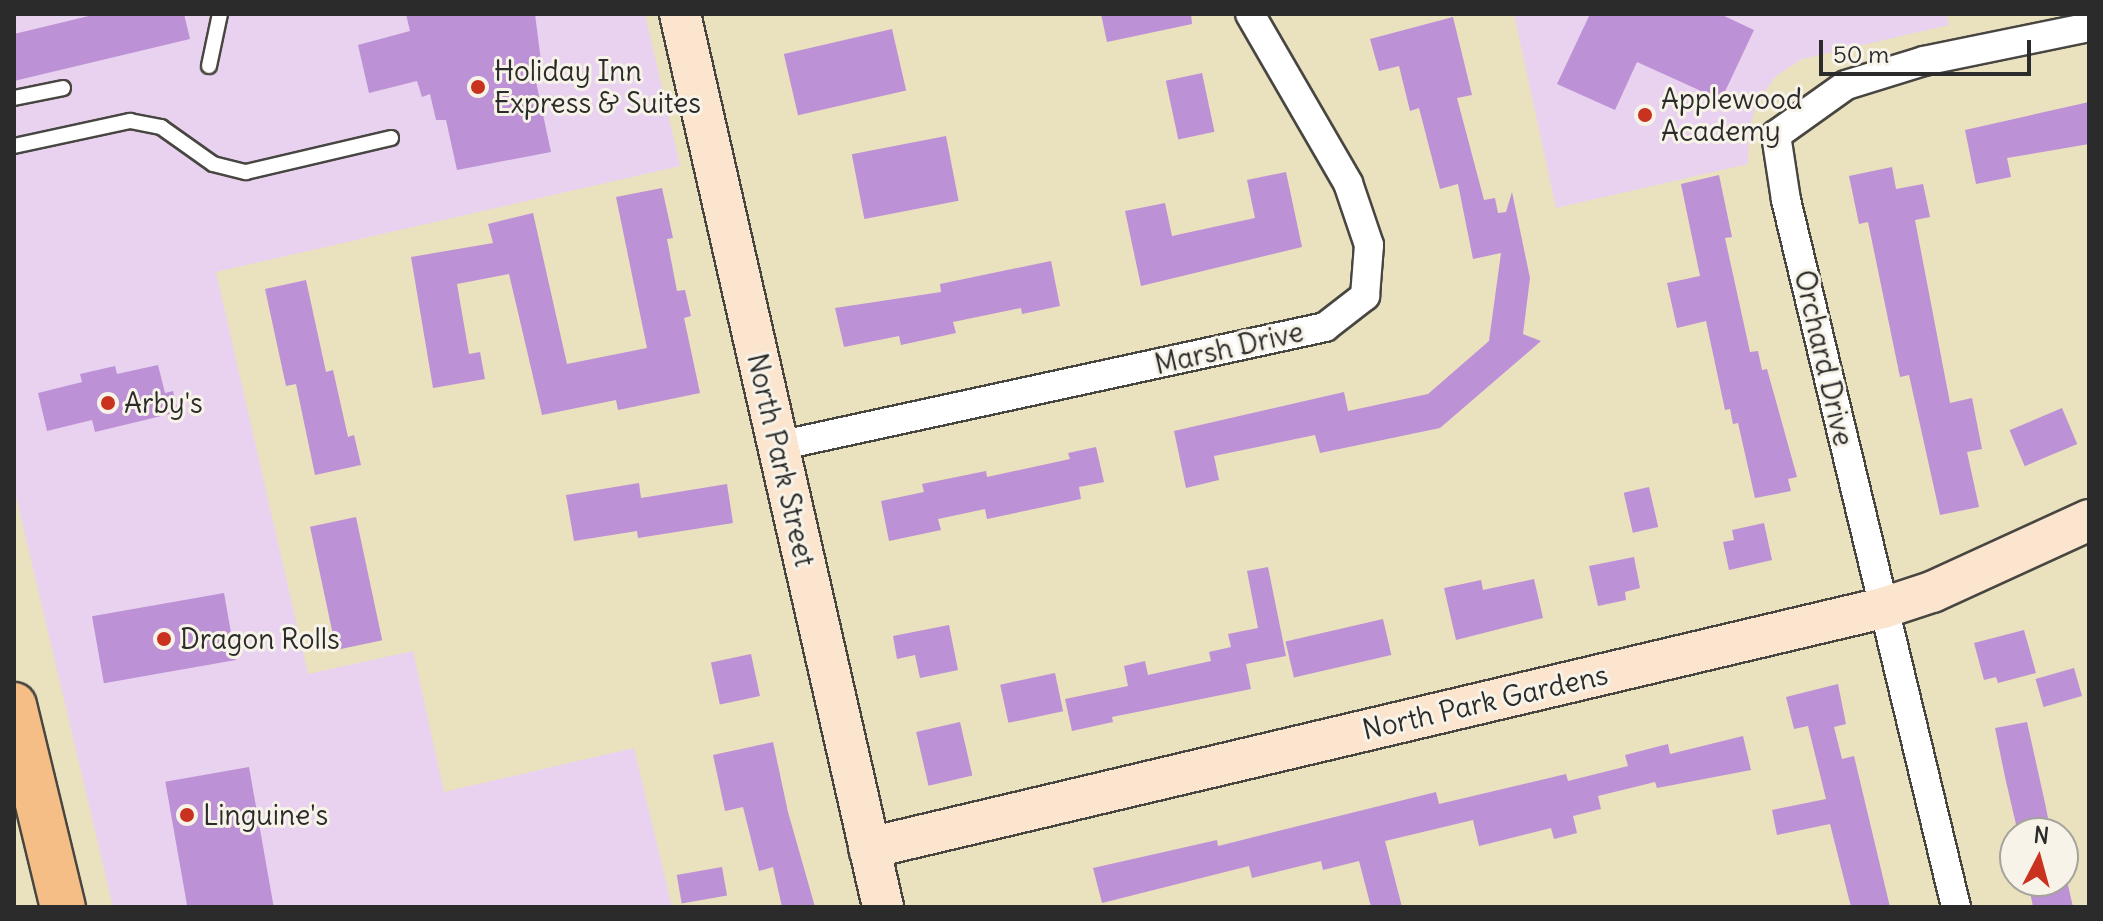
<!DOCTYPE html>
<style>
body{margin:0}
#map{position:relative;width:2103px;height:921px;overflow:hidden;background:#eae1bf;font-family:Delius,sans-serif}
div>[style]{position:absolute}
.built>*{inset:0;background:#e8d2ef}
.building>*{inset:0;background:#bd91d5;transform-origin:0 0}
.roads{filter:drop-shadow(2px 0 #484641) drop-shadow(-2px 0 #484641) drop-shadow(0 2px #484641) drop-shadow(0 -2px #484641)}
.lane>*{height:14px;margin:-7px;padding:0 7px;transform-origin:7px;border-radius:7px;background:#fff}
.street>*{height:28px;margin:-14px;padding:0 14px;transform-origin:14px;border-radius:14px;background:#fff}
.secondary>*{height:40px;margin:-20px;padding:0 20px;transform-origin:20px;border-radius:20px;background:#fbe5cf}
.primary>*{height:44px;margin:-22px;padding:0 22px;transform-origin:22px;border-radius:22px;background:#f6be87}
.dots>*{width:22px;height:22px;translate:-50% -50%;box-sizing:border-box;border:4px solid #f7f3e8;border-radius:50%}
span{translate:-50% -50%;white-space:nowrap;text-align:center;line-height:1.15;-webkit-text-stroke:6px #f7f3e8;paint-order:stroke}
.poi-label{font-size:28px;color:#2b2b2b}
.left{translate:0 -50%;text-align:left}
.street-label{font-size:28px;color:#2b2b2b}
.frame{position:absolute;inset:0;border:16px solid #2b2b2b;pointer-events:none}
.north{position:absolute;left:1999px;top:817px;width:80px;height:80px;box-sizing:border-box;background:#f7f3e8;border:2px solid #a5a39c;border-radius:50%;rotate:6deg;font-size:22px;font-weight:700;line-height:32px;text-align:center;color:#2b2b2b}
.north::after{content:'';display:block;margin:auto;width:28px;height:36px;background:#c8321e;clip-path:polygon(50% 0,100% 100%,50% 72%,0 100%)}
.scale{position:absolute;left:1819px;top:40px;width:212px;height:36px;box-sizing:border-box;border:4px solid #2b2b2b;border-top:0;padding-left:10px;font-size:24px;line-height:28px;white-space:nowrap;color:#2b2b2b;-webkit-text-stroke:6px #f7f3e8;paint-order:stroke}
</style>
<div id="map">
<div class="built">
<i style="clip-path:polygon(14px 14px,645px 14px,680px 166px,216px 272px,308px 674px,413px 651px,444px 792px,634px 748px,672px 907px,113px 907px,14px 488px)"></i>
<i style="clip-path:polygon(1514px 14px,1946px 14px,1949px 25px,1802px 59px,1776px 76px,1758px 101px,1749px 129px,1748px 164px,1556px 208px)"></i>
</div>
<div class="building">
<i style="clip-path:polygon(97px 14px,184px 14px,190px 39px,14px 81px,14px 34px)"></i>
<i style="clip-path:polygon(406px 14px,535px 14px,541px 61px,532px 63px,551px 152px,457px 170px,446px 120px,436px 120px,430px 94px,422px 97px,417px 81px,369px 93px,358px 45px,410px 31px)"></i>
<i style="clip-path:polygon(1101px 14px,1191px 14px,1192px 24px,1107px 42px)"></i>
<i style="clip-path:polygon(1590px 14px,1720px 14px,1754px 30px,1721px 100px,1637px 62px,1615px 110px,1557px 84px)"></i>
<i style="clip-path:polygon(1453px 17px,1472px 95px,1457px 98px,1484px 200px,1495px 198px,1498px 213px,1506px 212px,1512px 192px,1530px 278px,1523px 334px,1541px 341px,1440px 428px,1320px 453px,1315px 435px,1214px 456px,1219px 480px,1186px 488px,1174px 431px,1344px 392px,1348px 411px,1428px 394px,1489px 341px,1501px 253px,1473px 259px,1458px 184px,1440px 189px,1419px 108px,1410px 111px,1399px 66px,1379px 71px,1370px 39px)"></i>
<i style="left:892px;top:29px;width:63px;height:111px;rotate:77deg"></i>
<i style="left:1202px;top:73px;width:60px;height:37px;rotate:78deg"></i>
<i style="clip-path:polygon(2089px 102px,2089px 144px,2007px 158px,2011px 177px,1976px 184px,1965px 130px)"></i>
<i style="left:946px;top:136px;width:66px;height:96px;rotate:79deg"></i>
<i style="clip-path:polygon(1892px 167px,1896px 189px,1923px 184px,1930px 217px,1915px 220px,1950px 403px,1972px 398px,1982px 449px,1967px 452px,1979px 507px,1940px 515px,1909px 375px,1900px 377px,1868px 222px,1859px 224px,1849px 176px)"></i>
<i style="clip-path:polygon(1286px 172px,1302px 247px,1141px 286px,1125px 211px,1165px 203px,1172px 236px,1255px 218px,1247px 180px)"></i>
<i style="clip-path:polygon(1719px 175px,1732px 237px,1725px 238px,1750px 352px,1758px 351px,1762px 370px,1767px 369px,1797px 477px,1788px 479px,1791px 491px,1755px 498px,1738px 423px,1733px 424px,1730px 409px,1725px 410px,1706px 321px,1677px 328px,1667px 283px,1700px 276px,1681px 184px)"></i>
<i style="clip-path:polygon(662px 188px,673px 238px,667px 239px,677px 291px,685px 290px,691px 316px,684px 318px,700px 393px,618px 410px,616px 400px,542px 415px,509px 274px,457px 284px,469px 354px,480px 352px,485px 379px,433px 388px,411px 257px,493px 243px,488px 224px,533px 213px,567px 364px,647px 348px,616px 197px)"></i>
<i style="clip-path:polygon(1051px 261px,1060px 306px,1022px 314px,1021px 308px,953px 322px,956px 333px,901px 345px,899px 336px,844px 347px,835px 308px,941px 292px,940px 284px)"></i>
<i style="clip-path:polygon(306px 280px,326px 372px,333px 370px,348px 437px,354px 435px,361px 465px,315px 475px,296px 384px,286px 386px,265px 289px)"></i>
<i style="clip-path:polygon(158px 365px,165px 393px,173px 391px,178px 412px,95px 432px,92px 420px,47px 431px,38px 393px,82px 382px,80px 374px,115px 366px,117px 374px)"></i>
<i style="left:2062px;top:408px;width:39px;height:57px;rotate:67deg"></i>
<i style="clip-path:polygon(1096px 447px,1104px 482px,1079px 487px,1081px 499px,987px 519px,985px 509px,938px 519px,941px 530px,889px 541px,881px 501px,924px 492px,922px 484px,986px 471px,987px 477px,1070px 459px,1068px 453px)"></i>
<i style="clip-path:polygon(639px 483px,641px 498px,727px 484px,733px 523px,638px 538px,637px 531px,574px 541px,566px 495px)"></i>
<i style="left:1649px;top:487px;width:41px;height:26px;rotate:77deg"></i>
<i style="left:356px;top:517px;width:126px;height:47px;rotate:78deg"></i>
<i style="clip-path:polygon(1764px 523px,1772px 560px,1729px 570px,1723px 542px,1734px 540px,1732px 530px)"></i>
<i style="clip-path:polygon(1634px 557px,1640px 588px,1625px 592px,1626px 600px,1598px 606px,1589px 566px)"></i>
<i style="clip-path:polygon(1268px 567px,1286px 656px,1246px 664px,1251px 689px,1112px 717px,1113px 722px,1072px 731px,1065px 699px,1128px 686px,1124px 666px,1145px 661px,1148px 675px,1211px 661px,1209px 652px,1231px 647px,1228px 634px,1258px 628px,1247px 571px)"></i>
<i style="clip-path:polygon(1534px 579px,1543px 618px,1456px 640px,1444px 588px,1481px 580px,1483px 590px)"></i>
<i style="left:224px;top:593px;width:68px;height:134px;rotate:80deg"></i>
<i style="left:1383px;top:619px;width:37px;height:100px;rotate:77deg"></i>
<i style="clip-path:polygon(949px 625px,958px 670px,920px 678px,915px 655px,897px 659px,893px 636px)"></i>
<i style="clip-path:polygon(2024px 630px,2036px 673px,1998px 683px,1996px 677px,1984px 680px,1974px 643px)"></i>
<i style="left:751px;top:654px;width:43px;height:41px;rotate:78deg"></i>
<i style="left:2074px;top:668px;width:29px;height:40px;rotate:74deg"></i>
<i style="left:1055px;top:673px;width:39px;height:56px;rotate:78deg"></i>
<i style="clip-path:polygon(1838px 684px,1846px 724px,1834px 727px,1842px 759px,1854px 756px,1890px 907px,1851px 907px,1830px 824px,1777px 835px,1772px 810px,1826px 799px,1808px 726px,1794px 729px,1786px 697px)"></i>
<i style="left:960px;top:722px;width:55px;height:45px;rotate:77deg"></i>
<i style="clip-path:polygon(2027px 722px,2045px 803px,2051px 833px,2018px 833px,2005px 777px,1995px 728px)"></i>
<i style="clip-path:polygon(1743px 736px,1751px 770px,1657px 788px,1655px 782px,1598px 796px,1601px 809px,1573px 816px,1577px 833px,1554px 839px,1551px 828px,1479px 846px,1473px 820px,1385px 841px,1402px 907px,1371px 907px,1359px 861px,1323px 870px,1321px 861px,1252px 878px,1249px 866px,1102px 903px,1093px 868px,1217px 840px,1218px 846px,1436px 792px,1439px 804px,1566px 774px,1568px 781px,1628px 766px,1625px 755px,1668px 744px,1670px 754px)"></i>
<i style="clip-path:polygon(773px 742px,788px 812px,815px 907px,782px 907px,773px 867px,759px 871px,743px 807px,725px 811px,713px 755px)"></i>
<i style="left:249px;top:767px;width:142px;height:85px;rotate:80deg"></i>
<i style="left:722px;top:867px;width:29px;height:46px;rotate:80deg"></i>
<i style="clip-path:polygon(2028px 881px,2067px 881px,2073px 907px,2033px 907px)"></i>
</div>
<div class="roads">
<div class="lane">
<i style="left:209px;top:66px;width:53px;rotate:-78.1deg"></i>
<i style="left:14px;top:98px;width:50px;rotate:-11.5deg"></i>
<i style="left:14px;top:146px;width:119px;rotate:-12.2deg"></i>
<i style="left:130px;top:121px;width:32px;rotate:11deg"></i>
<i style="left:161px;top:127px;width:64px;rotate:35.4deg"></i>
<i style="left:213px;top:164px;width:34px;rotate:14deg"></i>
<i style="left:246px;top:172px;width:149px;rotate:-13.2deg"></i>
</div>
<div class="street">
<i style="left:778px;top:446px;width:560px;rotate:-12.27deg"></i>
<i style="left:1325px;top:327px;width:51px;rotate:-37.8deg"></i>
<i style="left:1365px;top:296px;width:51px;rotate:-85.5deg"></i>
<i style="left:1369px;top:245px;width:65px;rotate:-108.7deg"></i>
<i style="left:1348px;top:183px;width:195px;rotate:-120.1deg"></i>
<i style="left:1956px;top:907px;width:727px;rotate:-103.52deg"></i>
<i style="left:1786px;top:200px;width:66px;rotate:-98.7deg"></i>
<i style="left:1776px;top:135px;width:86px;rotate:-35.5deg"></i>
<i style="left:1846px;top:85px;width:82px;rotate:-17.1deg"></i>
<i style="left:1924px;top:61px;width:168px;rotate:-11.6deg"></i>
</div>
<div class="secondary">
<i style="left:680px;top:14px;width:916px;rotate:77.19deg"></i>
<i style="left:869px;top:848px;width:1042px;rotate:-13.32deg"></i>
<i style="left:1883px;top:608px;width:52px;rotate:-18.1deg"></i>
<i style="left:1932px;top:592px;width:173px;rotate:-24.6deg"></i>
</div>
<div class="primary">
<i style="left:14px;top:705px;width:208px;rotate:76.4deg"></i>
</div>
</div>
<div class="dots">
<i style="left:478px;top:87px;background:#c8321e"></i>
<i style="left:1645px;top:115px;background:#c8321e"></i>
<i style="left:108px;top:403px;background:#c8321e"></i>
<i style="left:164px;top:639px;background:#c8321e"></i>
<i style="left:187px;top:815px;background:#c8321e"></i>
</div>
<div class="poi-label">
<span class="left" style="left:494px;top:87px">Holiday Inn<br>Express &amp; Suites</span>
<span class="left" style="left:1661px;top:115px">Applewood<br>Academy</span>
<span class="left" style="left:124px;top:403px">Arby's</span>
<span class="left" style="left:180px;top:639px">Dragon Rolls</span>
<span class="left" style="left:203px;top:815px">Linguine's</span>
</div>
<div class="street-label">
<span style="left:1229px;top:348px;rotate:-13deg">Marsh Drive</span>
<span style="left:1824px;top:358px;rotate:77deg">Orchard Drive</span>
<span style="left:781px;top:460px;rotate:77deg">North Park Street</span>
<span style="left:1485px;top:702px;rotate:-13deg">North Park Gardens</span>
</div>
<div class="frame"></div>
<div class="north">N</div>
<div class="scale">50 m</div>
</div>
